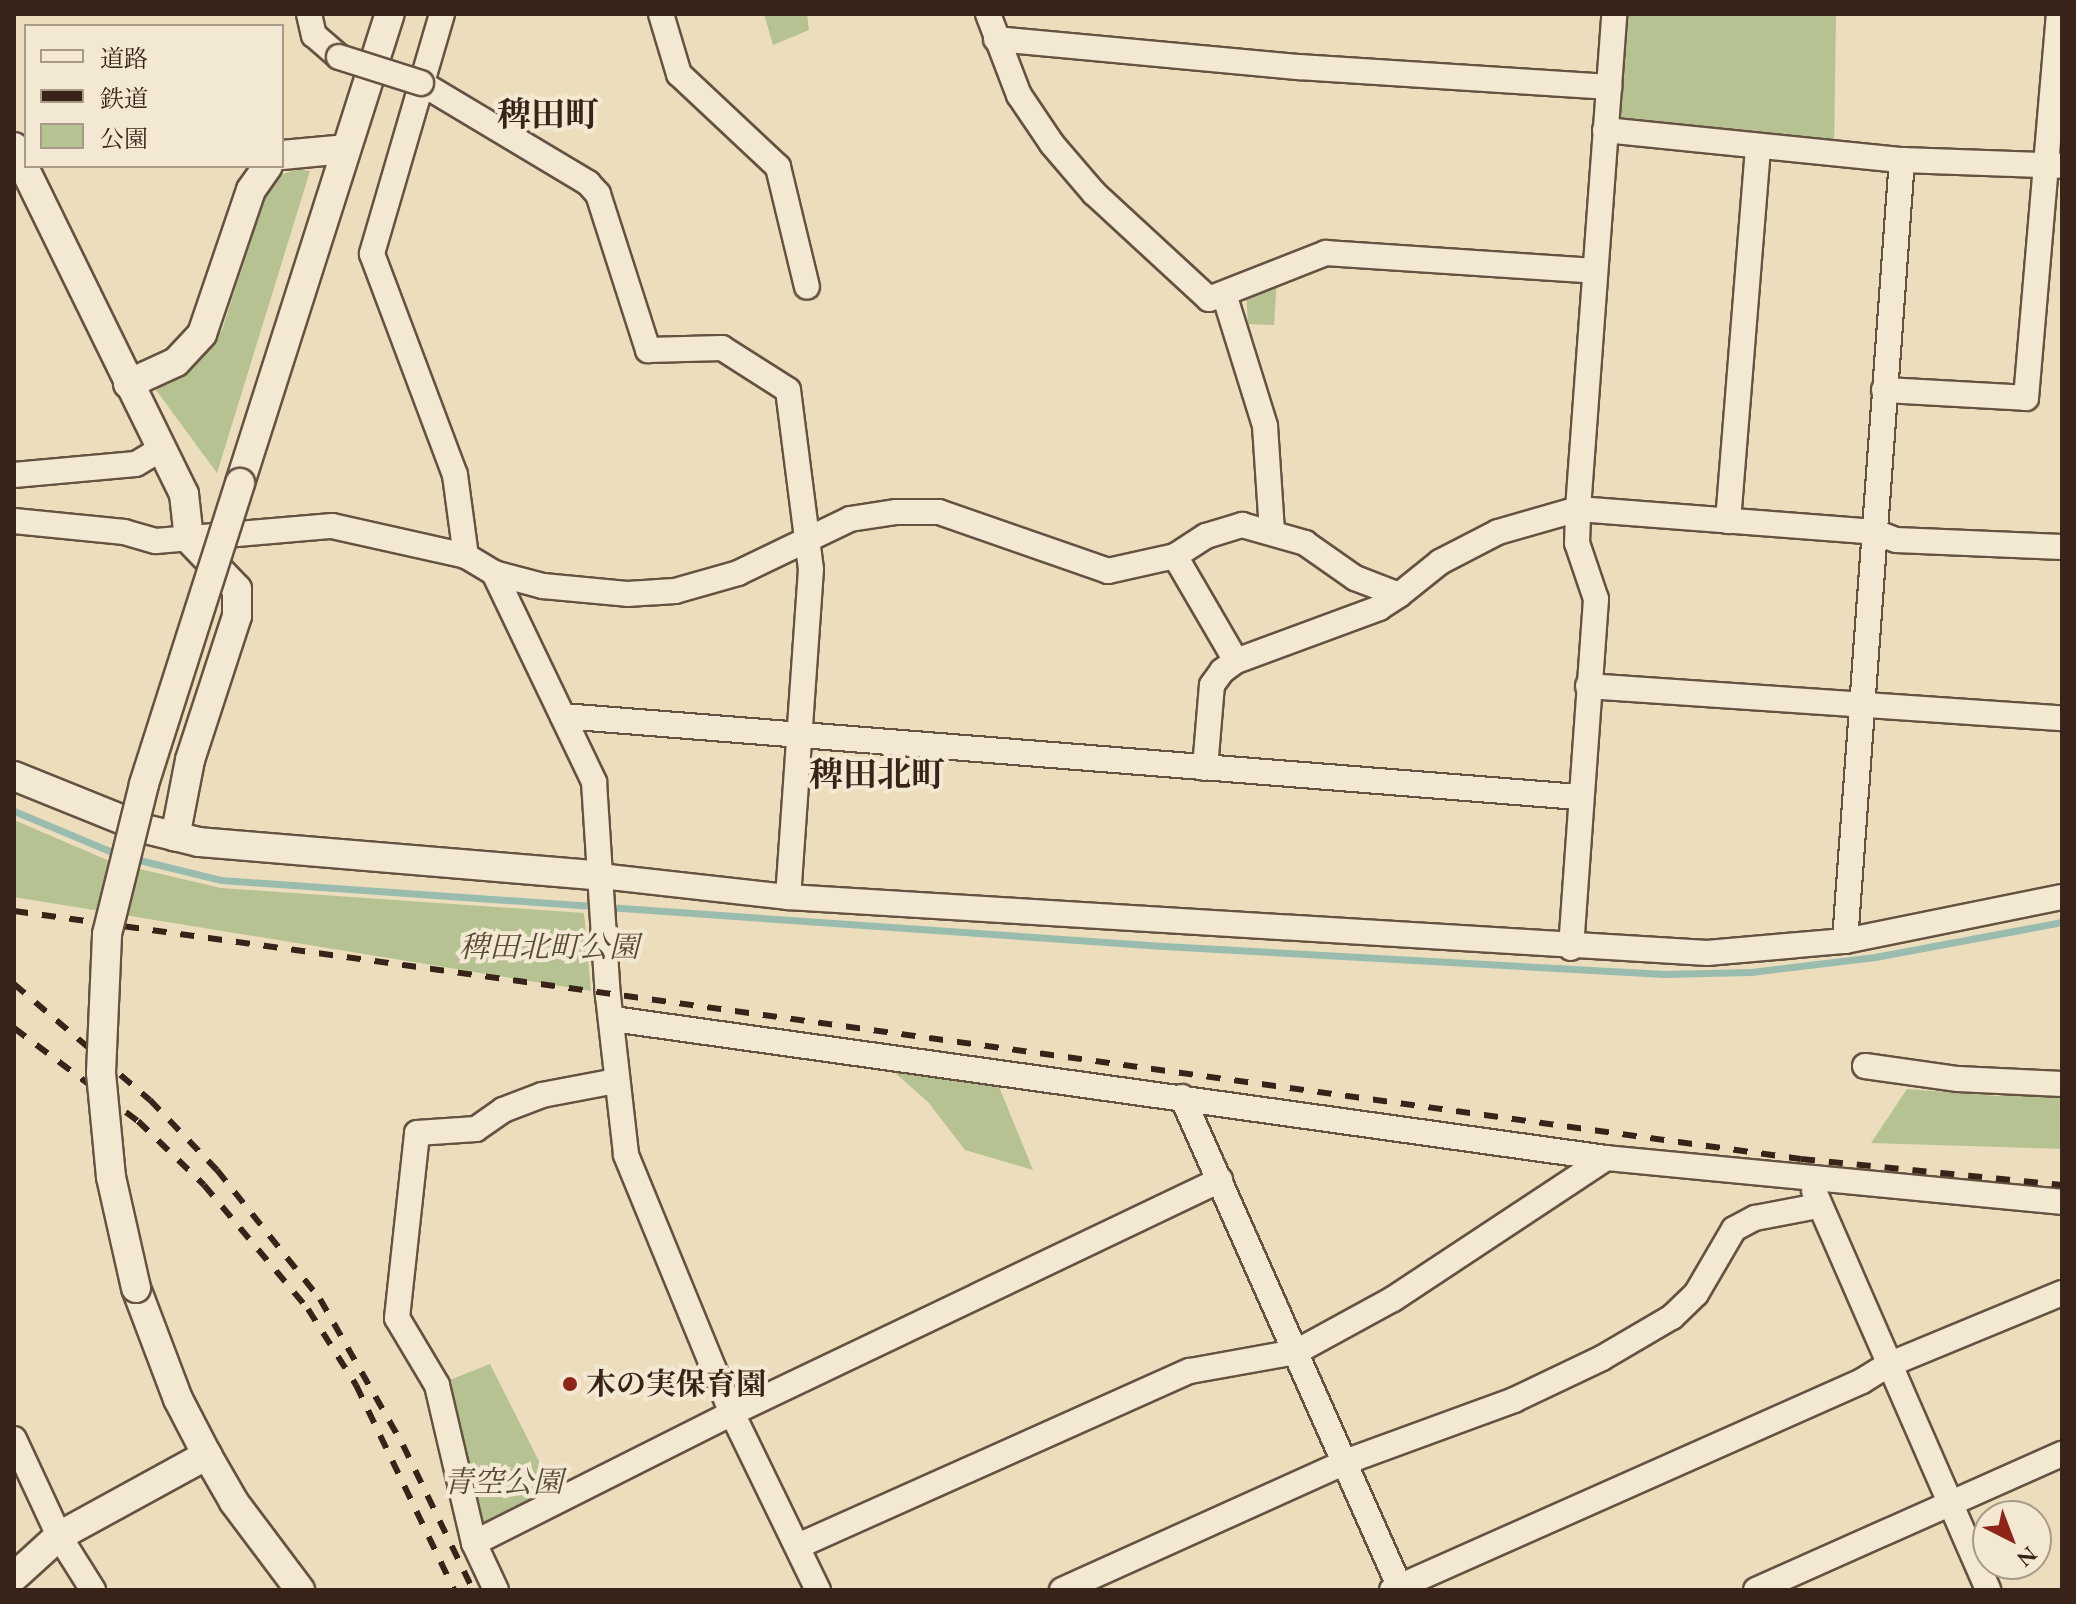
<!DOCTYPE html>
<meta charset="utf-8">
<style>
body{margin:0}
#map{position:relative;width:2076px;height:1604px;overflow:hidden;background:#ecddbc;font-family:"EB Garamond","Noto Serif JP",serif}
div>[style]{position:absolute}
.green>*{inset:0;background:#b6c292}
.stream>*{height:7px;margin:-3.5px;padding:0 3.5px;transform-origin:3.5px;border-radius:3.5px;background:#99bcae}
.roads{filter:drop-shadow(2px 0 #655241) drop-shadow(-2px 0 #655241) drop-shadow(0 2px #655241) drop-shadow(0 -2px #655241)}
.minor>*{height:24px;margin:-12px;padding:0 12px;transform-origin:12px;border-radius:12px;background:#f3e9d3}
.tertiary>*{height:28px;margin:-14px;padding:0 14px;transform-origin:14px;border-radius:14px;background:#f3e9d3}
.rail>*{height:6px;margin-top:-3px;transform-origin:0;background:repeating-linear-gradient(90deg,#382318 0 14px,transparent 0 28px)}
.bridges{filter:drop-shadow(2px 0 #655241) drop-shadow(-2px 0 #655241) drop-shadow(0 2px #655241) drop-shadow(0 -2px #655241)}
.minor-bridge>*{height:24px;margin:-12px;padding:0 12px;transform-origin:12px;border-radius:12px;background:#f3e9d3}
.tertiary-bridge>*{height:28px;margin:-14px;padding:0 14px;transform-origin:14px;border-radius:14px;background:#f3e9d3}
.dots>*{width:22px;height:22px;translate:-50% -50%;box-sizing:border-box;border:4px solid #f3e9d3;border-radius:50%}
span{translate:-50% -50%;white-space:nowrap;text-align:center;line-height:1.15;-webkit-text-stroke:8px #f3e9d3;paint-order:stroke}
.park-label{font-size:30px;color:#584b36;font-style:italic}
.poi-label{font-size:30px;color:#382318;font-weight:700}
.left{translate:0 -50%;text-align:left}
.quarter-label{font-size:34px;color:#382318;font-weight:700}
.frame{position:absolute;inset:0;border:16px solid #382318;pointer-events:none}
.legend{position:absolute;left:24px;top:24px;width:260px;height:144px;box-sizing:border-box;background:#f3e9d3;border:2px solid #a89a88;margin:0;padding:10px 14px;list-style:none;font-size:24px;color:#382318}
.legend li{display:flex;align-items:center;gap:16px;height:40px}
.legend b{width:40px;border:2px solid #a89a88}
.north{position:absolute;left:1972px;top:1500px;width:80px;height:80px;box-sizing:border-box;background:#f3e9d3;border:2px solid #a89a88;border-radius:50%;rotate:138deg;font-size:22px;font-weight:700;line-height:32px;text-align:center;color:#382318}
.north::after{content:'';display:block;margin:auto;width:28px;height:36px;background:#8f2418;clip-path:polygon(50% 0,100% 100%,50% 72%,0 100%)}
</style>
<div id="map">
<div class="green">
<i style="clip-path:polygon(764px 14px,807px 14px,809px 30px,773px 45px)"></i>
<i style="clip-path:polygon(1614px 14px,1836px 14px,1834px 152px,1605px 130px)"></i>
<i style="clip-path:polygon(298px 169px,310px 171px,217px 473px,156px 390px,195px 364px,222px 330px,271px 178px)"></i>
<i style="clip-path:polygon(1277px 279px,1274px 325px,1248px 324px,1246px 291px)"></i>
<i style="clip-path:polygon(14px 820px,114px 863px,221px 888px,584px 913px,591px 991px,14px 897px)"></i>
<i style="clip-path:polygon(876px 1056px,993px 1072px,1033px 1170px,965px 1150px,928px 1102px)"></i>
<i style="clip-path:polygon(1907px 1089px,1997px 1096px,2062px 1094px,2062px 1149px,1871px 1143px)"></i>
<i style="clip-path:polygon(490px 1364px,558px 1499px,474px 1543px,437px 1385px)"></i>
</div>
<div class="stream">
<i style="left:14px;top:811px;width:114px;rotate:22.7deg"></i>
<i style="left:131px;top:858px;width:93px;rotate:13.7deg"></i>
<i style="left:221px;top:880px;width:944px;rotate:4.01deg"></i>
<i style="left:1163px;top:946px;width:502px;rotate:3.2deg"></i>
<i style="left:1664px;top:974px;width:87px;rotate:-1.3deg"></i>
<i style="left:1751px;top:972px;width:125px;rotate:-6.9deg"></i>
<i style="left:1875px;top:957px;width:190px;rotate:-10.6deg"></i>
</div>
<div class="roads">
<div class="minor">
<i style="left:309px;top:14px;width:22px;rotate:77deg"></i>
<i style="left:314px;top:35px;width:33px;rotate:41deg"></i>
<i style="left:442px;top:14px;width:250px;rotate:106.3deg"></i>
<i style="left:372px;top:254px;width:236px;rotate:69.4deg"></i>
<i style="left:455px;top:475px;width:82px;rotate:82.3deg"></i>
<i style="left:661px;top:14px;width:63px;rotate:73.3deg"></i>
<i style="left:679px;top:74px;width:136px;rotate:43.2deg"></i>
<i style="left:778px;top:167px;width:123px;rotate:76.4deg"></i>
<i style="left:988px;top:14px;width:87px;rotate:69.1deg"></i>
<i style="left:1019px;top:95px;width:59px;rotate:56deg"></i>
<i style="left:1052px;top:144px;width:65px;rotate:49.4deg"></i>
<i style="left:1094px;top:193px;width:156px;rotate:42.7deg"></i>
<i style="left:1209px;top:299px;width:126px;rotate:-21.5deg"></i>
<i style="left:1326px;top:253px;width:269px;rotate:3.8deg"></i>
<i style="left:996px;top:39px;width:304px;rotate:5.3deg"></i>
<i style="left:1299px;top:67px;width:311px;rotate:3.7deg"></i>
<i style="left:421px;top:83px;width:195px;rotate:30.9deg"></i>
<i style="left:588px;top:183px;width:15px;rotate:48deg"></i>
<i style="left:598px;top:194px;width:164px;rotate:72.2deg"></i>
<i style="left:648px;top:350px;width:74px;rotate:-1.5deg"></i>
<i style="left:722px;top:348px;width:78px;rotate:32.5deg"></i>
<i style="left:788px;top:390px;width:180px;rotate:82.7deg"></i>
<i style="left:811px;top:569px;width:329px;rotate:94deg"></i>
<i style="left:1605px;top:130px;width:299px;rotate:5.8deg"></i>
<i style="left:1902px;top:160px;width:160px;rotate:2.1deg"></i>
<i style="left:1224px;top:294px;width:138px;rotate:72.7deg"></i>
<i style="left:1265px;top:426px;width:105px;rotate:86.2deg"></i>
<i style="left:1884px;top:390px;width:142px;rotate:3.2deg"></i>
<i style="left:2026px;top:398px;width:385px;rotate:-85.1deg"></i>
<i style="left:14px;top:475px;width:122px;rotate:-5.2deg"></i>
<i style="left:136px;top:464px;width:29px;rotate:-31deg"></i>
<i style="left:14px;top:521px;width:111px;rotate:5.7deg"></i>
<i style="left:124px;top:532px;width:33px;rotate:16deg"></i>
<i style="left:156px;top:541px;width:177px;rotate:-4.9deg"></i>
<i style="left:332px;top:526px;width:137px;rotate:12.6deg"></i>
<i style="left:466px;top:556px;width:33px;rotate:31deg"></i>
<i style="left:494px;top:573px;width:51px;rotate:14.9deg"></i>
<i style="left:543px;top:586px;width:84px;rotate:5.4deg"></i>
<i style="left:627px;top:594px;width:48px;rotate:-3.6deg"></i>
<i style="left:675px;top:591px;width:66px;rotate:-15.9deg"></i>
<i style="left:738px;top:573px;width:124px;rotate:-25.7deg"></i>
<i style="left:850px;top:519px;width:47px;rotate:-8.7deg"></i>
<i style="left:896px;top:512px;width:43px"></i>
<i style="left:939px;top:512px;width:179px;rotate:19.2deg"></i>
<i style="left:1108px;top:571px;width:69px;rotate:-12.6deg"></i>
<i style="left:1175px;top:556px;width:37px;rotate:-33deg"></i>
<i style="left:1206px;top:536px;width:38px;rotate:-17deg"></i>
<i style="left:1242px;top:525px;width:66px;rotate:15.9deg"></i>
<i style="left:1305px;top:543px;width:61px;rotate:35deg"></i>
<i style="left:1355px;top:578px;width:47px;rotate:21.1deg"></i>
<i style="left:1399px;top:595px;width:53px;rotate:-38.8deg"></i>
<i style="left:1440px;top:562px;width:65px;rotate:-27.3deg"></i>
<i style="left:1498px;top:532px;width:83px;rotate:-16deg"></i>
<i style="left:1578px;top:509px;width:298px;rotate:4.4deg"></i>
<i style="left:1875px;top:532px;width:22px;rotate:21deg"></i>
<i style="left:1896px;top:540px;width:166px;rotate:2.4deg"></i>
<i style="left:1728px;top:521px;width:376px;rotate:-85.4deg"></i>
<i style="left:1175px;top:556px;width:121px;rotate:59.8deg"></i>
<i style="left:494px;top:573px;width:232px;rotate:64.4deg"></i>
<i style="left:594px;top:782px;width:214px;rotate:86.3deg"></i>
<i style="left:608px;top:996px;width:160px;rotate:83.5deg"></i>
<i style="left:626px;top:1155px;width:279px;rotate:67.7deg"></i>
<i style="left:732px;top:1413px;width:197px;rotate:64.1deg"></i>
<i style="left:1588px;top:686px;width:475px;rotate:3.9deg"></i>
<i style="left:563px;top:716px;width:1019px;rotate:4.56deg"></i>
<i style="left:1205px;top:768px;width:83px;rotate:-85.2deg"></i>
<i style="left:1212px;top:685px;width:17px;rotate:-54deg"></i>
<i style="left:1222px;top:671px;width:17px;rotate:-36deg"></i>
<i style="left:1236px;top:661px;width:153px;rotate:-20.3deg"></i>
<i style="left:1379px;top:608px;width:24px;rotate:-33deg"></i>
<i style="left:600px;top:876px;width:189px;rotate:6.4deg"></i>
<i style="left:788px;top:897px;width:921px;rotate:3.49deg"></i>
<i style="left:1707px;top:953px;width:139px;rotate:-5deg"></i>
<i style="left:1845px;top:941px;width:221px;rotate:-11.5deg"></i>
<i style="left:1845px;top:941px;width:783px;rotate:-85.83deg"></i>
<i style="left:1571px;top:948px;width:350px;rotate:-85.9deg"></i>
<i style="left:1596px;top:599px;width:59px;rotate:-108.7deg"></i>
<i style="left:1577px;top:543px;width:34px;rotate:-88deg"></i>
<i style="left:1578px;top:509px;width:496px;rotate:-85.8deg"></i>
<i style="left:613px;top:1019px;width:1003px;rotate:7.97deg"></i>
<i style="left:1606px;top:1158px;width:458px;rotate:5.5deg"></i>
<i style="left:1865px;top:1066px;width:94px;rotate:8deg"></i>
<i style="left:1958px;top:1079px;width:104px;rotate:2.8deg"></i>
<i style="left:1182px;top:1097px;width:539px;rotate:66.05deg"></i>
<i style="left:1814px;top:1191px;width:435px;rotate:66.4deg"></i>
<i style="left:14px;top:1439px;width:107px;rotate:65.1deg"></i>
<i style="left:59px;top:1536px;width:64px;rotate:57.8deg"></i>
<i style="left:474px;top:1543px;width:289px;rotate:-26.7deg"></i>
<i style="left:732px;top:1413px;width:541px;rotate:-25.52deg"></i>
<i style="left:798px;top:1546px;width:429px;rotate:-24.1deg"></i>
<i style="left:1190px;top:1371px;width:108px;rotate:-10.2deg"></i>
<i style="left:1296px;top:1352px;width:111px;rotate:-28.7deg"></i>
<i style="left:1393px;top:1299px;width:255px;rotate:-33.5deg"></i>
<i style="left:496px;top:1590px;width:52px;rotate:-115.1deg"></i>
<i style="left:474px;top:1543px;width:162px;rotate:-103.2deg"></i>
<i style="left:437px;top:1385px;width:78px;rotate:-120.8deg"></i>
<i style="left:397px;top:1318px;width:186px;rotate:-83.8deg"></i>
<i style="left:417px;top:1133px;width:59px;rotate:-3.9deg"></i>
<i style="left:476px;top:1129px;width:33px;rotate:-35deg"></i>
<i style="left:503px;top:1110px;width:42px;rotate:-21deg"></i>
<i style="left:542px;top:1095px;width:75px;rotate:-10.7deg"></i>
<i style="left:1062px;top:1590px;width:311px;rotate:-24.3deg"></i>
<i style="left:1345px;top:1462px;width:180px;rotate:-20.1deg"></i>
<i style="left:1514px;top:1400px;width:98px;rotate:-25.5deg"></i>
<i style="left:1602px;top:1358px;width:81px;rotate:-30.4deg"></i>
<i style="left:1672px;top:1317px;width:33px;rotate:-44deg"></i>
<i style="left:1696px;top:1294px;width:75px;rotate:-59.7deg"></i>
<i style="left:1734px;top:1229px;width:24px;rotate:-28deg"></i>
<i style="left:1755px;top:1218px;width:64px;rotate:-10.8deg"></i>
<i style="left:1392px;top:1590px;width:514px;rotate:-23.97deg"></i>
<i style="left:1862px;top:1381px;width:31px;rotate:-32deg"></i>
<i style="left:1888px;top:1365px;width:188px;rotate:-22.5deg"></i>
<i style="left:1756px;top:1590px;width:335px;rotate:-24deg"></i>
</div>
<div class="tertiary">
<i style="left:14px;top:147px;width:386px;rotate:63.9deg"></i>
<i style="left:184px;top:494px;width:45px;rotate:83.7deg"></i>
<i style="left:189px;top:539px;width:69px;rotate:46.2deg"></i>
<i style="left:237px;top:589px;width:27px;rotate:90deg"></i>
<i style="left:237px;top:616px;width:151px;rotate:108.1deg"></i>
<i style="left:190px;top:760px;width:78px;rotate:101deg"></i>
<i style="left:282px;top:155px;width:63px;rotate:-5.4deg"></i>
<i style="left:128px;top:384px;width:53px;rotate:-24.6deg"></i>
<i style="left:176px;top:362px;width:38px;rotate:-47deg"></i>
<i style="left:202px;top:334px;width:152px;rotate:-71.2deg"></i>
<i style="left:251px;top:190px;width:29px;rotate:-55deg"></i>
<i style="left:240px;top:483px;width:492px;rotate:-72.3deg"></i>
<i style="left:14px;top:776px;width:141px;rotate:22deg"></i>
<i style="left:145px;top:829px;width:56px;rotate:13.5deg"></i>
<i style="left:199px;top:842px;width:402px;rotate:4.8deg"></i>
<i style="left:136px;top:1288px;width:119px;rotate:69.3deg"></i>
<i style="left:178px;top:1399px;width:63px;rotate:62.6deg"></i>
<i style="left:207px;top:1455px;width:54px;rotate:60.1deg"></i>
<i style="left:234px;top:1502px;width:110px;rotate:53.1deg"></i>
<i style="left:14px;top:1577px;width:61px;rotate:-42.3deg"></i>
<i style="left:59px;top:1536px;width:169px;rotate:-28.7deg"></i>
</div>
</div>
<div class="rail">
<i style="left:14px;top:911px;width:1804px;rotate:7.9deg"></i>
<i style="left:1801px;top:1159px;width:262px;rotate:5.7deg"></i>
<i style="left:14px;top:984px;width:179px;rotate:40.5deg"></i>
<i style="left:150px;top:1100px;width:97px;rotate:46.3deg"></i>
<i style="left:217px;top:1170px;width:165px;rotate:51.4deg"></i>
<i style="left:320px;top:1299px;width:168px;rotate:60.4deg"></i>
<i style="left:403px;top:1445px;width:161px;rotate:64.2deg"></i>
<i style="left:14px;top:1028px;width:155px;rotate:36.9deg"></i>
<i style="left:138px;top:1121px;width:92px;rotate:44.1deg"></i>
<i style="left:204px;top:1185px;width:162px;rotate:50deg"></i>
<i style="left:308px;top:1309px;width:90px;rotate:57.7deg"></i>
<i style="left:356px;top:1385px;width:227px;rotate:64.4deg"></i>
</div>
<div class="bridges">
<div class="minor-bridge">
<i style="left:339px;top:57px;width:86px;rotate:17.6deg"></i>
</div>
<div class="tertiary-bridge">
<i style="left:136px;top:1288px;width:114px;rotate:-102.7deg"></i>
<i style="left:111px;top:1177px;width:104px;rotate:-95.5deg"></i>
<i style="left:101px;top:1073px;width:139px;rotate:-87.5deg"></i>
<i style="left:107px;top:934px;width:154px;rotate:-76.1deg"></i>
<i style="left:144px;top:784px;width:316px;rotate:-72.3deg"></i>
</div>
</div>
<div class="dots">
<i style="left:570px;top:1384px;background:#8f2418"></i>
</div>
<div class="park-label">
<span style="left:549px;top:947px">稗田北町公園</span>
<span style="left:503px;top:1482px">青空公園</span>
</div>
<div class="poi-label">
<span class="left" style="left:586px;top:1384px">木の実保育園</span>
</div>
<div class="quarter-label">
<span style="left:548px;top:115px">稗田町</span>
<span style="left:877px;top:775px">稗田北町</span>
</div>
<div class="frame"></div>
<ul class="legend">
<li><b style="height:10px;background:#f3e9d3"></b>道路</li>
<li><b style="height:10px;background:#382318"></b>鉄道</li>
<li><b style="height:22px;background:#b6c292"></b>公園</li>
</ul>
<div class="north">N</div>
</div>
